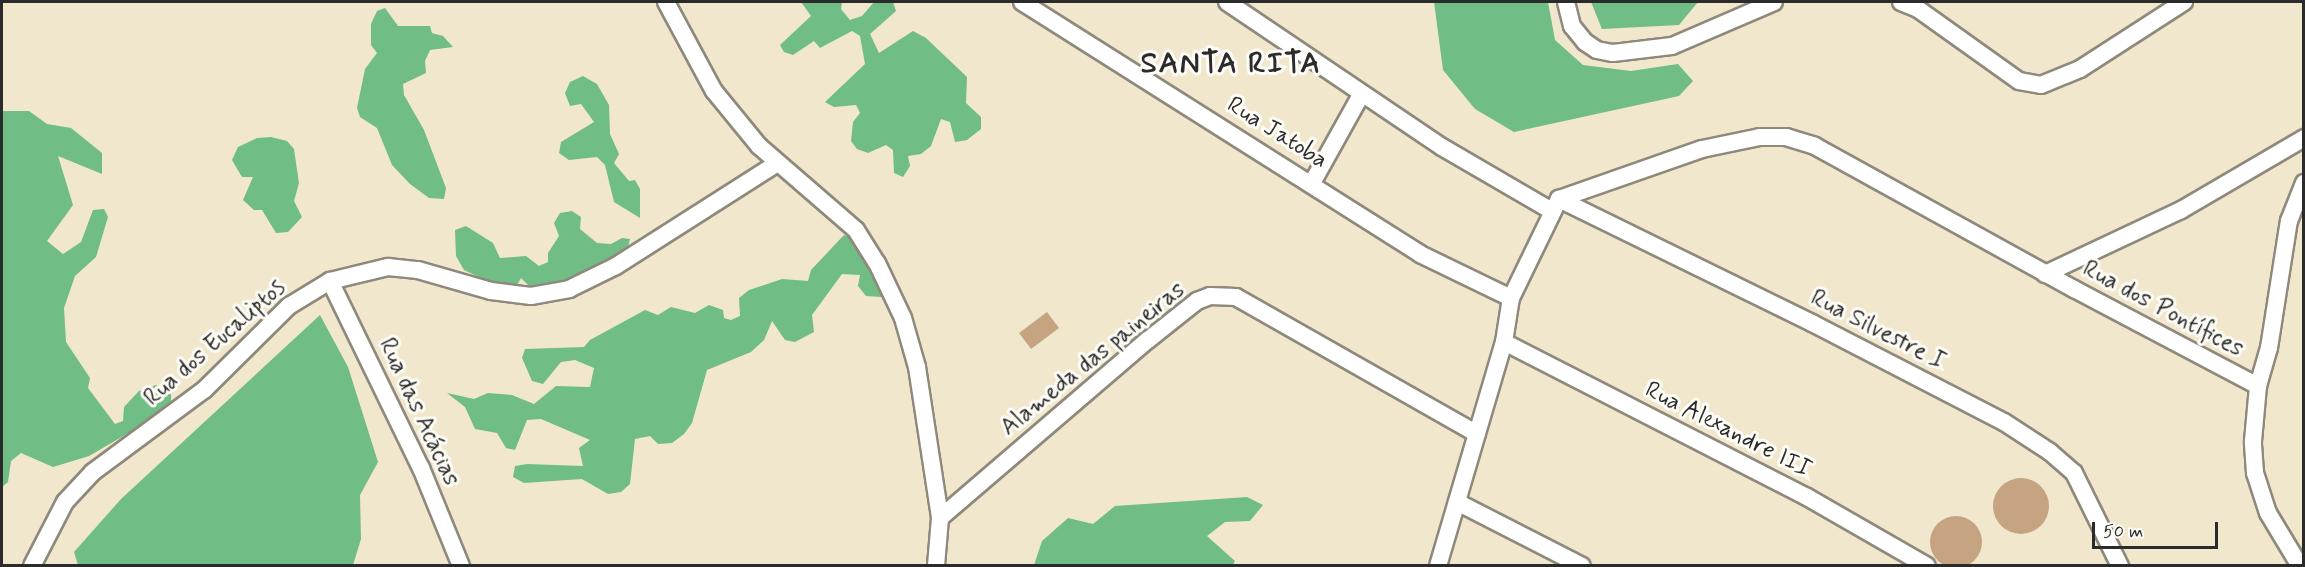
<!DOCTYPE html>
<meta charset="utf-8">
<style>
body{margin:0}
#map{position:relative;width:2305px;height:567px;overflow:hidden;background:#f1e7cd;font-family:Mynerve,sans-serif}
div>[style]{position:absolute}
.forest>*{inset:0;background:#70bd86}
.building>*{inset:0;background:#c6a481;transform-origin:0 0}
.round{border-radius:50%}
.roads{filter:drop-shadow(2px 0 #8e897c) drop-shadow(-2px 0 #8e897c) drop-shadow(0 2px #8e897c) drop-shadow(0 -2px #8e897c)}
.minor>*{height:16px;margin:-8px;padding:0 8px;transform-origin:8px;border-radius:8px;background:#fff}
span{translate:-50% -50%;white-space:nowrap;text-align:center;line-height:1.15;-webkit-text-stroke:6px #fdfcf7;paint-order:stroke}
.street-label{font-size:24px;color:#2b2b2b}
.district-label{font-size:30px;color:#2b2b2b;font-weight:700;letter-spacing:1.5px}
.frame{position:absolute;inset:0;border:3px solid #2b2b2b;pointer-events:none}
.scale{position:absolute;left:2092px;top:522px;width:126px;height:27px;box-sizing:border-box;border:3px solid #2b2b2b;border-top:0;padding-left:8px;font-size:18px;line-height:21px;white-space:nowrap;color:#2b2b2b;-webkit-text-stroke:4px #fdfcf7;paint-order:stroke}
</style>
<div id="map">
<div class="forest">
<i style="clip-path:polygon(801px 2px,842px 2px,841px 9px,850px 20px,862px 16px,874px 2px,893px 2px,896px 11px,870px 34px,879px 53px,913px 31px,926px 38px,967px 77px,966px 103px,981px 117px,981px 129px,967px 140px,955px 142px,950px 122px,941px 119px,931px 146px,921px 154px,908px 156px,910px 166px,903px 177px,894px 173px,893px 150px,886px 145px,868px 153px,857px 149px,851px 141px,853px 122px,860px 113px,856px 105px,834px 107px,825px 102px,865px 64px,860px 36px,852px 31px,820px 48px,814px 41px,793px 55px,784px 52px,780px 45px,811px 16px)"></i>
<i style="clip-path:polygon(1434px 2px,1548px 2px,1555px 40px,1583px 65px,1631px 71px,1678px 64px,1693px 81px,1679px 96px,1514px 132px,1475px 109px,1443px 70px)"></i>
<i style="clip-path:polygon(1591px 2px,1698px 2px,1679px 25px,1602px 29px)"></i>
<i style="clip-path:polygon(385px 8px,398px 26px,430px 26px,432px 33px,443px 36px,453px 47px,430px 50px,425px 61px,426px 73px,403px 84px,404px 95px,424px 130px,446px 188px,444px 199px,429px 198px,410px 184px,392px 165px,377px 128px,360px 117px,357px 108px,365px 69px,377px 53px,371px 45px,371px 24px,377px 11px)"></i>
<i style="clip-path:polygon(583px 76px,597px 84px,609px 105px,610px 134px,619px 154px,614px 163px,629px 181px,635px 180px,640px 189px,640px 218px,614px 202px,605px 165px,597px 157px,569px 160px,559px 153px,561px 142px,594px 122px,581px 104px,570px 106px,565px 93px,570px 82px)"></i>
<i style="clip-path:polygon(2px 111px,29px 111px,47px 124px,71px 128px,102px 153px,102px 174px,58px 156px,73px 205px,47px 241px,63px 254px,81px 242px,93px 210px,104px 209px,108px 217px,96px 257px,75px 276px,64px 308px,66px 342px,90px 378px,88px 388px,115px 424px,123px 421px,124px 407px,139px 391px,156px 385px,171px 392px,171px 401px,144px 424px,89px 456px,53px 467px,21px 453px,11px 461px,8px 482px,2px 487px)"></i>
<i style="clip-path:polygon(271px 137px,287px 141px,294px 149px,299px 183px,294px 201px,302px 217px,288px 232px,276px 233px,262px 210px,254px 210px,243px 200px,253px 177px,242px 177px,232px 160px,238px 147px,257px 138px)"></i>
<i style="clip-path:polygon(572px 211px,581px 217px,580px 229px,597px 243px,611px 244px,622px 238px,630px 239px,627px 251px,566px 283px,548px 286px,529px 286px,521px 278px,516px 287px,498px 286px,464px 270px,456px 256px,455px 230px,466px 226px,493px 243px,500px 258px,526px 256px,539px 266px,548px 262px,548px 253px,559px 236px,554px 223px,560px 213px)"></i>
<i style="clip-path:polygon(844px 235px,856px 239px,884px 288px,881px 297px,866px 296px,858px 286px,860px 275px,842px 274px,812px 315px,814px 332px,795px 342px,785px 340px,772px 321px,764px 340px,751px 352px,707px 370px,692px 423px,684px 434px,672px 443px,658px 444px,650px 436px,635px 439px,630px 484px,621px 492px,608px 494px,582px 479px,524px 483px,513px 477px,515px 466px,527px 464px,583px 466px,579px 448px,590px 440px,541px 419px,527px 420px,515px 450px,506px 448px,497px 433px,475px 429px,465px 407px,447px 393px,474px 399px,488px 393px,512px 395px,534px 404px,556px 386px,590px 387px,594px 368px,575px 360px,561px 362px,543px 384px,532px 381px,522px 358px,525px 349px,584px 347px,590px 340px,645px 310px,658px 315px,671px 307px,695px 313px,709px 305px,723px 310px,724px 318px,731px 320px,740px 316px,739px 298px,749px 290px,782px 279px,808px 281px,811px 270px)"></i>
<i style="clip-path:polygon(320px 315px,348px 367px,378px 462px,360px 495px,361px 539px,353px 565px,78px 565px,74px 552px,121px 499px)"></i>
<i style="clip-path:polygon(1247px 497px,1263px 505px,1250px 521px,1225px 522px,1207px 536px,1235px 561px,1233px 565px,1034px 565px,1042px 541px,1068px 518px,1093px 524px,1115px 506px)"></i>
</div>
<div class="building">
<i style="left:1047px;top:312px;width:20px;height:35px;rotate:53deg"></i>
<i class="round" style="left:1993px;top:478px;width:56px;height:56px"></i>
<i class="round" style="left:1930px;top:516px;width:52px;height:52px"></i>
</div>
<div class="roads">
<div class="minor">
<i style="left:666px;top:2px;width:101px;rotate:61.7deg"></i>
<i style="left:714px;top:91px;width:71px;rotate:50.7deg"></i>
<i style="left:759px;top:146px;width:128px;rotate:40.9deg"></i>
<i style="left:856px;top:230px;width:39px;rotate:58deg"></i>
<i style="left:877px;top:263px;width:61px;rotate:64.7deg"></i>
<i style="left:903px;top:318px;width:51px;rotate:74.1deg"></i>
<i style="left:917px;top:367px;width:153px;rotate:81.3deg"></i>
<i style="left:940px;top:518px;width:48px;rotate:94.8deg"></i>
<i style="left:1022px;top:2px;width:471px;rotate:32.3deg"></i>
<i style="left:1420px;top:254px;width:101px;rotate:25.8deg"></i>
<i style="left:1227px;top:2px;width:259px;rotate:34deg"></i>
<i style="left:1442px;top:147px;width:127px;rotate:30.2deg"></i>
<i style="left:1566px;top:2px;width:25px;rotate:76deg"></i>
<i style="left:1572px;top:26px;width:21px;rotate:51deg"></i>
<i style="left:1585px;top:42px;width:14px;rotate:34deg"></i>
<i style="left:1597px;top:50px;width:16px;rotate:11deg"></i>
<i style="left:1613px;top:53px;width:59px;rotate:-6.8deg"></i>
<i style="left:1672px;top:46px;width:111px;rotate:-23.3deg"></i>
<i style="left:1901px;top:2px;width:18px;rotate:22deg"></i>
<i style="left:1918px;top:9px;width:124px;rotate:35.5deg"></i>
<i style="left:2019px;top:81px;width:22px;rotate:10deg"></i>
<i style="left:2041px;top:85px;width:42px;rotate:-22.3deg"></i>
<i style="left:2080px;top:69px;width:124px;rotate:-32.8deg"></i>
<i style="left:1312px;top:183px;width:101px;rotate:-60.9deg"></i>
<i style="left:1559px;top:199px;width:282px;rotate:26.1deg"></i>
<i style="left:1812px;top:323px;width:216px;rotate:27.3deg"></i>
<i style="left:2004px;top:422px;width:55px;rotate:33.1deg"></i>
<i style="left:2050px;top:452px;width:32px;rotate:41deg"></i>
<i style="left:2074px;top:473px;width:104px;rotate:63.7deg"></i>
<i style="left:2045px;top:274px;width:150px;rotate:-25.2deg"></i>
<i style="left:2181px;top:210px;width:143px;rotate:-30.3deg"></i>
<i style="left:330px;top:281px;width:208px;rotate:64.1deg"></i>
<i style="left:421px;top:468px;width:106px;rotate:67.8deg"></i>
<i style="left:1504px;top:342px;width:340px;rotate:27.1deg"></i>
<i style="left:1807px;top:497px;width:138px;rotate:29.9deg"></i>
<i style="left:1457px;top:502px;width:140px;rotate:27.1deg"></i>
<i style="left:940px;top:518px;width:274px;rotate:-40.6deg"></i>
<i style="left:1148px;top:340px;width:63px;rotate:-38.5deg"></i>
<i style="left:1197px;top:301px;width:14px;rotate:-21deg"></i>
<i style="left:1210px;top:296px;width:26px;rotate:2deg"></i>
<i style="left:1236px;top:297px;width:277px;rotate:29.6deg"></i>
<i style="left:32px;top:566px;width:72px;rotate:-62.7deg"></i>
<i style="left:65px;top:502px;width:41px;rotate:-47deg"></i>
<i style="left:93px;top:472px;width:138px;rotate:-36.5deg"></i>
<i style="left:204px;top:390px;width:120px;rotate:-44.7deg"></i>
<i style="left:289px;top:306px;width:48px;rotate:-31.4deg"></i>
<i style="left:330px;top:281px;width:60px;rotate:-13.6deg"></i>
<i style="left:388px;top:267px;width:30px;rotate:6deg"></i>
<i style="left:418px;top:270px;width:76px;rotate:16deg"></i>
<i style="left:491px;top:291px;width:40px;rotate:7.1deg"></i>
<i style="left:531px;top:296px;width:39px;rotate:-10deg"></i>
<i style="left:569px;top:289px;width:52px;rotate:-26.1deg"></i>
<i style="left:616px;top:266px;width:190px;rotate:-32.5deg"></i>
<i style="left:1438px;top:566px;width:234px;rotate:-73.6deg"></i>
<i style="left:1504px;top:342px;width:45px;rotate:-81deg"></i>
<i style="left:1511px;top:298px;width:110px;rotate:-64.1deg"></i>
<i style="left:1559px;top:199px;width:151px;rotate:-19.3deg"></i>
<i style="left:1702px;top:149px;width:59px;rotate:-11.7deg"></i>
<i style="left:1760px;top:137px;width:26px"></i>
<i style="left:1786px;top:137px;width:30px;rotate:17deg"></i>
<i style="left:1815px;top:146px;width:296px;rotate:28.9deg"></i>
<i style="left:2074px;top:289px;width:208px;rotate:27.8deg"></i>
<i style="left:2300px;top:566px;width:62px;rotate:-121.1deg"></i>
<i style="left:2268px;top:513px;width:42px;rotate:-108deg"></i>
<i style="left:2255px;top:473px;width:32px;rotate:-94deg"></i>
<i style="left:2253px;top:441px;width:55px;rotate:-84.8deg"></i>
<i style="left:2258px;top:386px;width:40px;rotate:-74deg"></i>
<i style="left:2269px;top:348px;width:129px;rotate:-81.1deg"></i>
<i style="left:2289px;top:221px;width:41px;rotate:-68.5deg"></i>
</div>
</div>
<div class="street-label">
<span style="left:1277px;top:133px;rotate:32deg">Rua Jatoba</span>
<span style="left:2163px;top:309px;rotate:28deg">Rua dos Pontífices</span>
<span style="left:1878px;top:330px;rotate:27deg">Rua Silvestre I</span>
<span style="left:215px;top:343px;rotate:-41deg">Rua dos Eucaliptos</span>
<span style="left:1093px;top:359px;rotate:-39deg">Alameda das paineiras</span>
<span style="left:419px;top:412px;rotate:65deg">Rua das Acácias</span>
<span style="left:1728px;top:430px;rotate:27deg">Rua Alexandre III</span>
</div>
<div class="district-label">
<span style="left:1231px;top:64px">SANTA RITA</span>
</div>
<div class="frame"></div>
<div class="scale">50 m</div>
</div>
